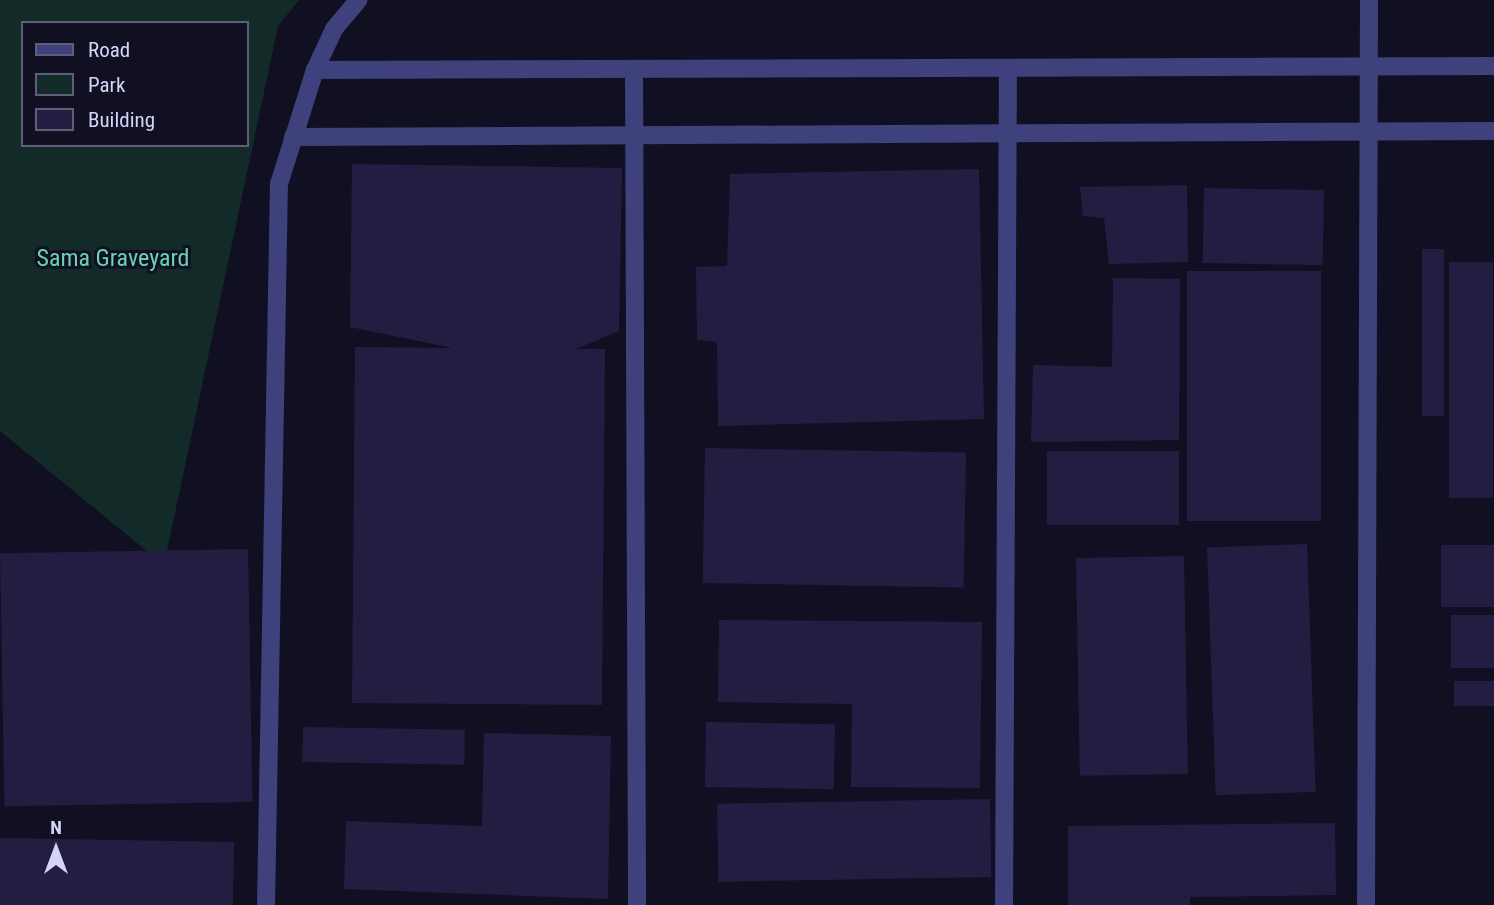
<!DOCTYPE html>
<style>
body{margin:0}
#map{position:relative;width:1494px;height:905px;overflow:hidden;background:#111022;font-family:"Roboto Condensed",sans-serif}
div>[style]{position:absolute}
.green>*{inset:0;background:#132b28}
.building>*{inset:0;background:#221d41;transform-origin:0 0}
.minor>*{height:18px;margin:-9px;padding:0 9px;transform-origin:9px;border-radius:9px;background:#3f417c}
span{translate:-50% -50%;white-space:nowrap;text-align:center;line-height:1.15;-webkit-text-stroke:6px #111022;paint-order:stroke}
.park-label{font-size:24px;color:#66d5b1}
.legend{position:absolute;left:21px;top:21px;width:228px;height:126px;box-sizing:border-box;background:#111022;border:2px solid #5f5e79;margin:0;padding:9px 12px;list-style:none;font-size:21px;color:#d5d4fb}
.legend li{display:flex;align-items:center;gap:14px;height:35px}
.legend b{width:35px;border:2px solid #5f5e79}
.north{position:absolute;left:21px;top:814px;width:70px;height:70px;-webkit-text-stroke:5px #111022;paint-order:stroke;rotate:0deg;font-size:19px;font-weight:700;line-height:28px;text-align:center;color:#d5d4fb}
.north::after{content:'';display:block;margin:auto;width:24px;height:32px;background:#d5d4fb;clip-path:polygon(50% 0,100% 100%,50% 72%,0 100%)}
</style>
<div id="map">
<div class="green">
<i style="clip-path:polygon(evenodd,0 0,299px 0,278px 26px,164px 565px,0 431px,0 0,23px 23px,247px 23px,247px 145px,23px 145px,23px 23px)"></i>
</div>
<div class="building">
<i style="clip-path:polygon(352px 164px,622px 168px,619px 331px,576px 349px,605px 349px,602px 705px,352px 703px,355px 347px,453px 348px,350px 327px)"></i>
<i style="clip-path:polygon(979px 169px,984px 419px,718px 426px,717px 342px,697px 340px,696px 267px,727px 266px,730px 174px)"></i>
<i style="clip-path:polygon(1187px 185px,1188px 262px,1109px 264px,1104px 218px,1083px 216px,1080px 187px)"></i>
<i style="left:1204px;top:188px;width:120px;height:75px;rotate:1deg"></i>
<i style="left:1422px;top:249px;width:22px;height:167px"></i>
<i style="left:1449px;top:262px;width:44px;height:236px"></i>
<i style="left:1321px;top:271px;width:250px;height:134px;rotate:90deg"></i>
<i style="clip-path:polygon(1113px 278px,1180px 279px,1179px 440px,1031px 442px,1033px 365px,1112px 367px)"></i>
<i style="left:705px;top:448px;width:261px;height:135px;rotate:1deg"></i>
<i style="left:1047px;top:451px;width:132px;height:74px"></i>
<i style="left:1307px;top:544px;width:248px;height:100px;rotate:88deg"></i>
<i style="left:1441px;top:545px;width:53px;height:62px"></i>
<i style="left:248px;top:549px;width:253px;height:248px;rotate:89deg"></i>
<i style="left:1184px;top:556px;width:218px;height:108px;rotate:89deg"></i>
<i style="left:1451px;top:615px;width:43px;height:53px"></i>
<i style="clip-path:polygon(719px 620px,982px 622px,980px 788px,851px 787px,852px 704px,718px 702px)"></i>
<i style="left:1454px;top:681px;width:40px;height:25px"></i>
<i style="left:706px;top:722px;width:129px;height:65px;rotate:1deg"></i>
<i style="left:303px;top:727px;width:162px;height:35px;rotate:1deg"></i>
<i style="clip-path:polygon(484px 733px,611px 736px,608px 899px,344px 889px,346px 821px,482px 826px)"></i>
<i style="left:990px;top:799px;width:78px;height:273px;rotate:89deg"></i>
<i style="clip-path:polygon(1335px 823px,1336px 895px,1190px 897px,1190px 905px,1068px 905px,1068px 826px)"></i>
<i style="left:0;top:838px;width:234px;height:67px;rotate:1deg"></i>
</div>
<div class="minor">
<i style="left:634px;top:69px;width:836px;rotate:89.79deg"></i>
<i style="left:315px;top:70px;width:1179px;rotate:-0.19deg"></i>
<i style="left:293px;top:137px;width:1201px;rotate:-0.29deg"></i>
<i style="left:266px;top:905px;width:721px;rotate:-88.97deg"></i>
<i style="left:279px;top:184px;width:120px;rotate:-72.5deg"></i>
<i style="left:315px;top:70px;width:45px;rotate:-65.1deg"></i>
<i style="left:334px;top:29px;width:38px;rotate:-50deg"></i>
<i style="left:1004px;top:905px;width:837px;rotate:-89.73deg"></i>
<i style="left:1366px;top:905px;width:905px;rotate:-89.81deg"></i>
</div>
<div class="park-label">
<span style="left:113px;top:259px">Sama Graveyard</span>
</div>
<ul class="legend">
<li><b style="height:9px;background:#3f417c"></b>Road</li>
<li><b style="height:19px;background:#132b28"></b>Park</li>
<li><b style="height:19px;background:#221d41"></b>Building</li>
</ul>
<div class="north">N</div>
</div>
